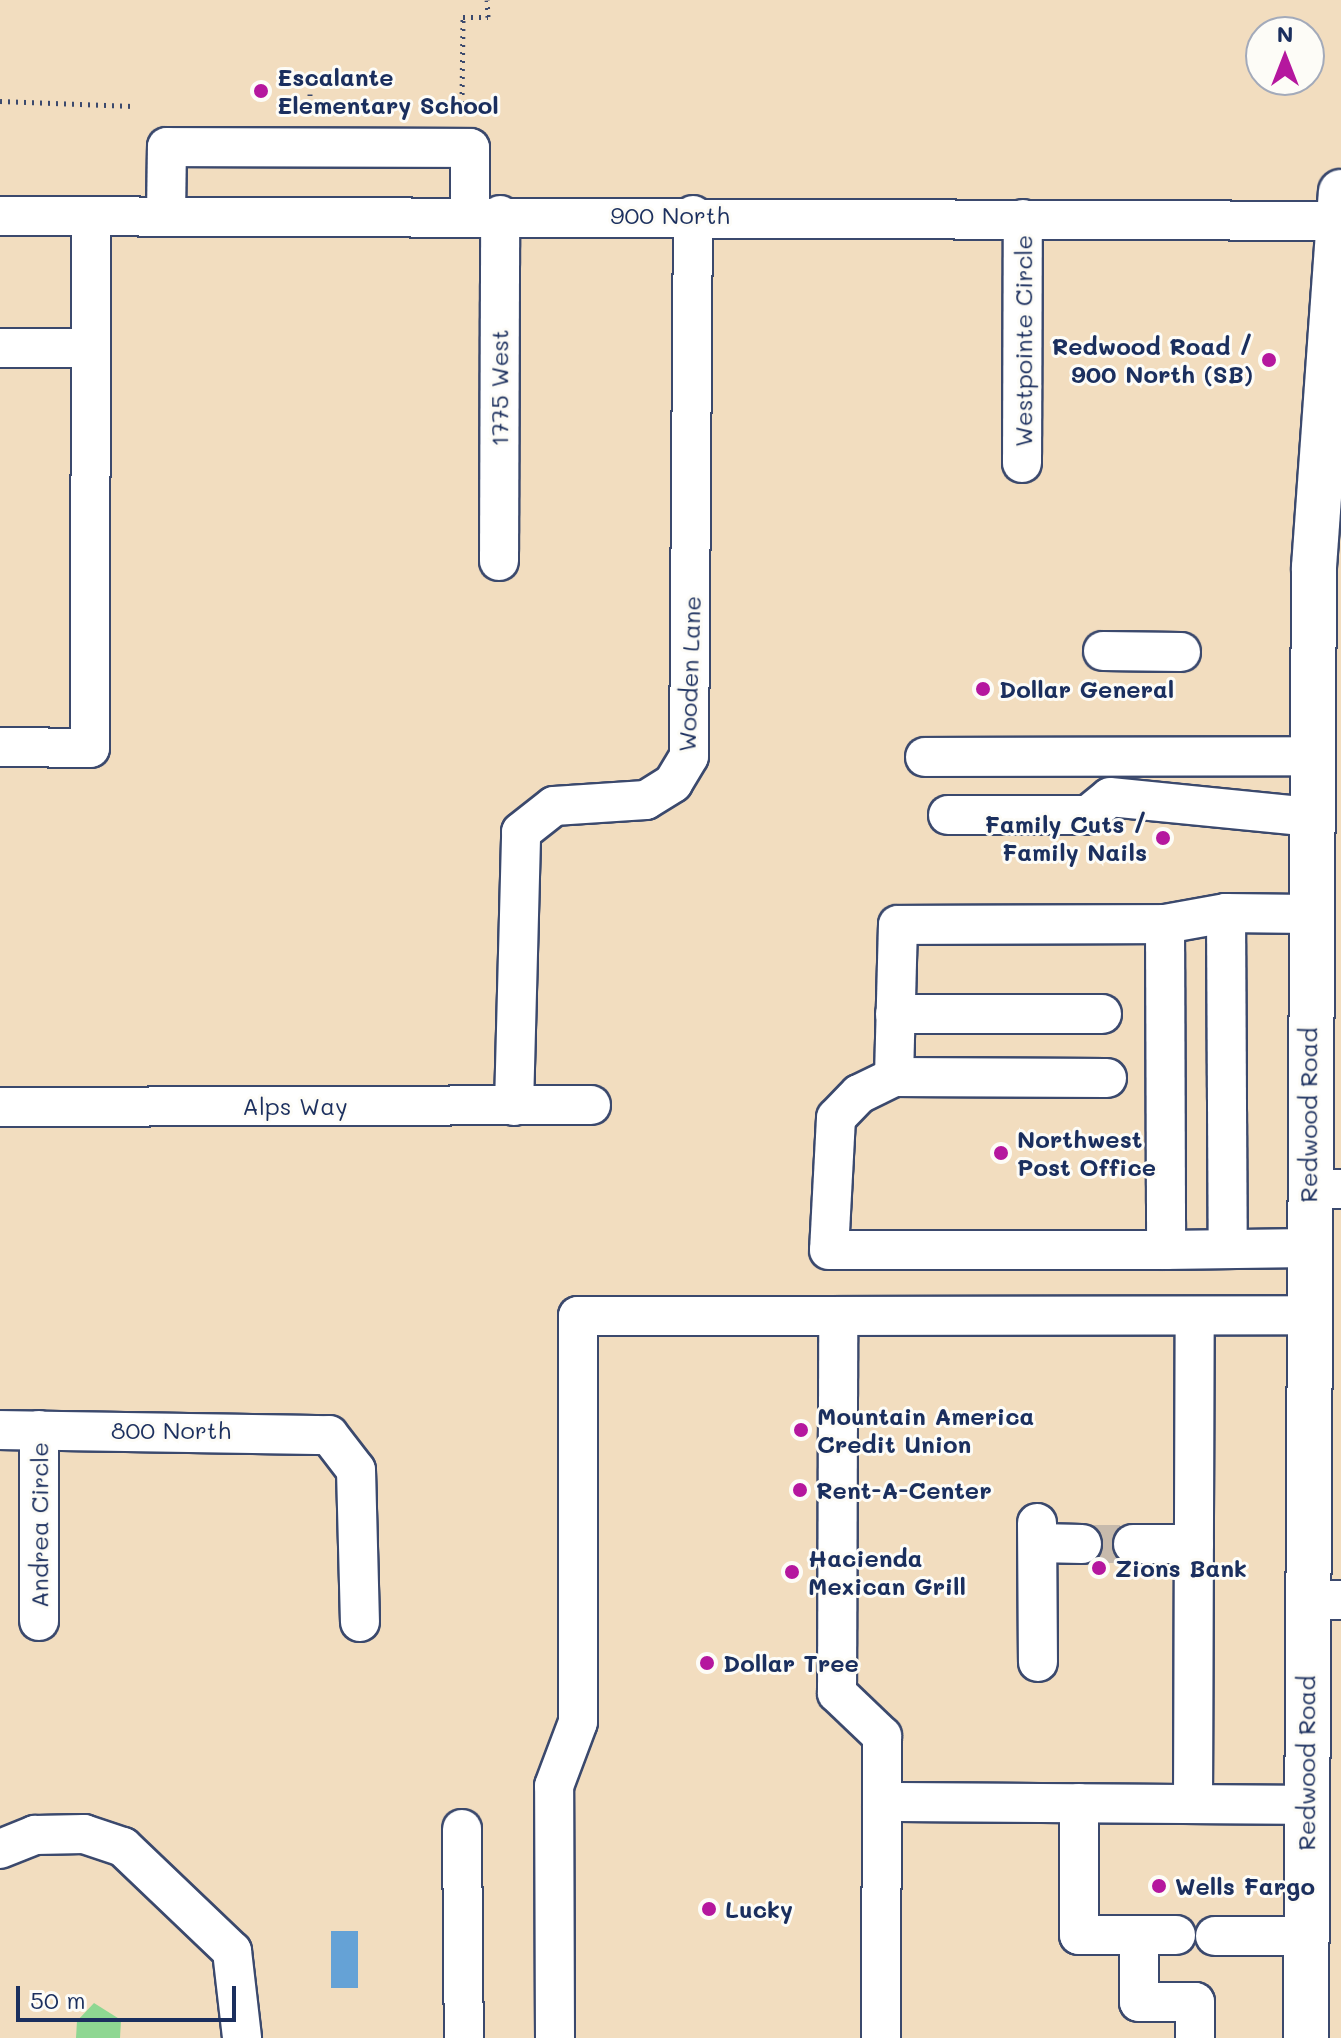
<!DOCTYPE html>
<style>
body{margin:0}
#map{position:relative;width:1341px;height:2038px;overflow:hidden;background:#f2ddbf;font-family:Mali,sans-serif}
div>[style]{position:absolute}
.green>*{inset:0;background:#8ed792}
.water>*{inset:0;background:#65a2d6;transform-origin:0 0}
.minor-tunnel>*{height:38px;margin-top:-19px;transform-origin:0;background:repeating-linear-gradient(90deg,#c7baac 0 38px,transparent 0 57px)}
.path>*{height:5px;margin-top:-2.5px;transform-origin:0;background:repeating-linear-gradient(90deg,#3b496d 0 2px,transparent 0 8px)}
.roads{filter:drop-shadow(2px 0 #3b496d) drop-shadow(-2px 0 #3b496d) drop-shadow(0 2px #3b496d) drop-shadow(0 -2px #3b496d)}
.minor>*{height:38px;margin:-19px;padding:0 19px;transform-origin:19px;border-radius:19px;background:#fff}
.major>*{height:44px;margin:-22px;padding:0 22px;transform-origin:22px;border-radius:22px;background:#fff}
.dots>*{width:22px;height:22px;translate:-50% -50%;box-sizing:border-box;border:4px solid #fdfcf7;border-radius:50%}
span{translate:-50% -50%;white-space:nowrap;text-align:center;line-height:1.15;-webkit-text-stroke:6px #fdfcf7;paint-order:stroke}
.poi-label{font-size:24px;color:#1b2f5e;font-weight:700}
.left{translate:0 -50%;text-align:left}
.right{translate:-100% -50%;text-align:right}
.street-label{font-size:24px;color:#1b2f5e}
.north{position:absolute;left:1245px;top:16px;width:80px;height:80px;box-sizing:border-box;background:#fdfcf7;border:2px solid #a3aaba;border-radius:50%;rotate:0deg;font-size:22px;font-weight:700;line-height:32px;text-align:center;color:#1b2f5e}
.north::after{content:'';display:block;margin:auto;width:28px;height:36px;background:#b5179e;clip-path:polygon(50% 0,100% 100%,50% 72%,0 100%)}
.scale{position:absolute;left:16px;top:1986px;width:220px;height:36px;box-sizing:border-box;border:4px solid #1b2f5e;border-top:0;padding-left:10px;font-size:24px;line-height:28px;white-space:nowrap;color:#1b2f5e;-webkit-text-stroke:6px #fdfcf7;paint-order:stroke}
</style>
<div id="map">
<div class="green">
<i style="clip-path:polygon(94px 2003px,121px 2020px,120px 2038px,76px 2038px,77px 2021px)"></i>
</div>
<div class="water">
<i style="left:331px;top:1931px;width:27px;height:57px"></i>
</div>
<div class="minor-tunnel">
<i style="left:1082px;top:1544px;width:51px"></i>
</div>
<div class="path">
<i style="left:310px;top:94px;width:23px;rotate:90deg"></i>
<i style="left:0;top:101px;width:133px;rotate:2.2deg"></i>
<i style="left:462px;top:102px;width:85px;rotate:-89.3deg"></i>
<i style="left:463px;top:17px;width:25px"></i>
<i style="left:488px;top:17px;width:17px;rotate:-93deg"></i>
</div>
<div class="roads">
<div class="minor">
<i style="left:0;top:216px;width:1339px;rotate:0.21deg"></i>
<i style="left:166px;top:216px;width:69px;rotate:-89.2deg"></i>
<i style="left:167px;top:147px;width:303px;rotate:0.2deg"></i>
<i style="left:470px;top:148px;width:67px;rotate:90deg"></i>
<i style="left:0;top:348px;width:89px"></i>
<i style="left:1022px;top:463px;width:244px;rotate:-89.8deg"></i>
<i style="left:499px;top:561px;width:346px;rotate:-89.8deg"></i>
<i style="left:1103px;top:651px;width:78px;rotate:0.7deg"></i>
<i style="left:0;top:747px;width:90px;rotate:0.6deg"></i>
<i style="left:90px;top:748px;width:532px;rotate:-89.89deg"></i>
<i style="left:925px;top:757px;width:386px;rotate:-0.1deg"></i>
<i style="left:948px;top:815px;width:140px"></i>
<i style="left:1088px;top:815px;width:28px;rotate:-39deg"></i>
<i style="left:1110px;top:797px;width:201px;rotate:5.7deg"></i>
<i style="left:1226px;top:913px;width:336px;rotate:89.7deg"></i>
<i style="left:1308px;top:914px;width:82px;rotate:-179.3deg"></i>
<i style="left:1226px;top:913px;width:62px;rotate:169.8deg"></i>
<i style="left:1165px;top:924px;width:326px;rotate:89.8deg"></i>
<i style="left:1166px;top:1250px;width:142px;rotate:-0.8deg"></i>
<i style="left:895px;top:1014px;width:207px"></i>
<i style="left:894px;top:1077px;width:152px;rotate:-88.5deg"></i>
<i style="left:898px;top:925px;width:267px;rotate:-0.2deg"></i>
<i style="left:1107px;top:1078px;width:213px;rotate:-179.7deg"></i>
<i style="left:894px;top:1077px;width:39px;rotate:154deg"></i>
<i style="left:859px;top:1094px;width:33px;rotate:134deg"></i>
<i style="left:836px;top:1118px;width:132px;rotate:93deg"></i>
<i style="left:829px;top:1250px;width:337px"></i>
<i style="left:514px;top:1106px;width:274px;rotate:-88.5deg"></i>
<i style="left:521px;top:832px;width:42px;rotate:-38.2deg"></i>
<i style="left:554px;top:806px;width:92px;rotate:-3.7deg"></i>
<i style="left:646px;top:800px;width:32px;rotate:-32deg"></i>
<i style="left:673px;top:783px;width:31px;rotate:-59deg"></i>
<i style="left:689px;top:756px;width:541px;rotate:-89.58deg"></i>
<i style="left:0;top:1107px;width:591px;rotate:-0.19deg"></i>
<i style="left:1308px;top:1189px;width:33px"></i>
<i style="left:0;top:1430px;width:329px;rotate:0.9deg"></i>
<i style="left:329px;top:1435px;width:44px;rotate:52.4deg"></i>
<i style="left:356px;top:1470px;width:152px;rotate:88.5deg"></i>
<i style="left:39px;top:1430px;width:191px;rotate:90deg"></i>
<i style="left:1037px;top:1523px;width:139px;rotate:89.6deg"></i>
<i style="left:1038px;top:1543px;width:44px;rotate:1.3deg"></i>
<i style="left:1133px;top:1544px;width:61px"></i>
<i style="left:1307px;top:1600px;width:34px"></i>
<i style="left:882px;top:1802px;width:424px;rotate:0.4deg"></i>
<i style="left:1079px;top:1803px;width:132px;rotate:90deg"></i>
<i style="left:1079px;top:1935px;width:97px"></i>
<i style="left:1193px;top:1804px;width:487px;rotate:-89.8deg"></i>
<i style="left:462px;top:1829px;width:209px;rotate:89.5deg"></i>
<i style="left:0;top:1849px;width:38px;rotate:-22deg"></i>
<i style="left:35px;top:1835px;width:49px;rotate:-1.2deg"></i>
<i style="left:84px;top:1834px;width:41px;rotate:18.4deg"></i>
<i style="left:123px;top:1847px;width:151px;rotate:43.7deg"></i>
<i style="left:232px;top:1951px;width:88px;rotate:83.4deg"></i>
<i style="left:1139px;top:1935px;width:67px;rotate:90deg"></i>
<i style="left:1139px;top:2002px;width:56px"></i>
<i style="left:1195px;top:2002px;width:36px;rotate:90deg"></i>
<i style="left:1215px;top:1936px;width:91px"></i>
<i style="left:555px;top:2038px;width:252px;rotate:-90.2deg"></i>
<i style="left:554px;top:1786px;width:68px;rotate:-69.4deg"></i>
<i style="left:578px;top:1722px;width:406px;rotate:-90deg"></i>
<i style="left:578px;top:1316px;width:260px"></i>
<i style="left:881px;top:2038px;width:302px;rotate:-89.8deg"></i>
<i style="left:882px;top:1736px;width:62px;rotate:-136.3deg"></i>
<i style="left:837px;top:1693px;width:377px;rotate:-89.8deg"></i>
<i style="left:838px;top:1316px;width:470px;rotate:-0.1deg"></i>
</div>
<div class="major">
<i style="left:1306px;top:2038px;width:1471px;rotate:-89.69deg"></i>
<i style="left:1314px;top:567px;width:376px;rotate:-85.9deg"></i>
</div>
</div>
<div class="dots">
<i style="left:261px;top:91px;background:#b5179e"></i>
<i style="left:1269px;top:360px;background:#b5179e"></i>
<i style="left:983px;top:689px;background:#b5179e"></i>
<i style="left:1163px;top:838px;background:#b5179e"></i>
<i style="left:1001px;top:1153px;background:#b5179e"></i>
<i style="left:801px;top:1430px;background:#b5179e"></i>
<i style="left:800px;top:1490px;background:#b5179e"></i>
<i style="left:1099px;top:1568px;background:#b5179e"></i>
<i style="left:792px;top:1572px;background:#b5179e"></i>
<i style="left:707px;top:1663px;background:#b5179e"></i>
<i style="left:1159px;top:1886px;background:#b5179e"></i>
<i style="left:709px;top:1909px;background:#b5179e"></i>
</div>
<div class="poi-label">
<span class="left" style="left:277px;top:91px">Escalante<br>Elementary School</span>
<span class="right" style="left:1253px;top:360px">Redwood Road /<br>900 North (SB)</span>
<span class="left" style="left:999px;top:689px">Dollar General</span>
<span class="right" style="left:1147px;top:838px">Family Cuts /<br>Family Nails</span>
<span class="left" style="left:1017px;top:1153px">Northwest<br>Post Office</span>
<span class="left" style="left:817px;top:1430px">Mountain America<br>Credit Union</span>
<span class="left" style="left:816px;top:1490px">Rent-A-Center</span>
<span class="left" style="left:808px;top:1572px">Hacienda<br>Mexican Grill</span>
<span class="left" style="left:1115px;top:1568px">Zions Bank</span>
<span class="left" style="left:723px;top:1663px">Dollar Tree</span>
<span class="left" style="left:1175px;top:1886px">Wells Fargo</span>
<span class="left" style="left:725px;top:1909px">Lucky</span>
</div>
<div class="street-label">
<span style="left:670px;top:215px">900 North</span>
<span style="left:1023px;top:341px;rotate:-90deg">Westpointe Circle</span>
<span style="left:499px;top:388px;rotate:-90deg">1775 West</span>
<span style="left:689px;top:674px;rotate:-88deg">Wooden Lane</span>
<span style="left:295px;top:1106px">Alps Way</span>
<span style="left:1308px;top:1115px;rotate:-90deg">Redwood Road</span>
<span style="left:171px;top:1430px">800 North</span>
<span style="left:39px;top:1525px;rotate:-90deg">Andrea Circle</span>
<span style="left:1306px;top:1763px;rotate:-90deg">Redwood Road</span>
</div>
<div class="north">N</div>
<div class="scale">50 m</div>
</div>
